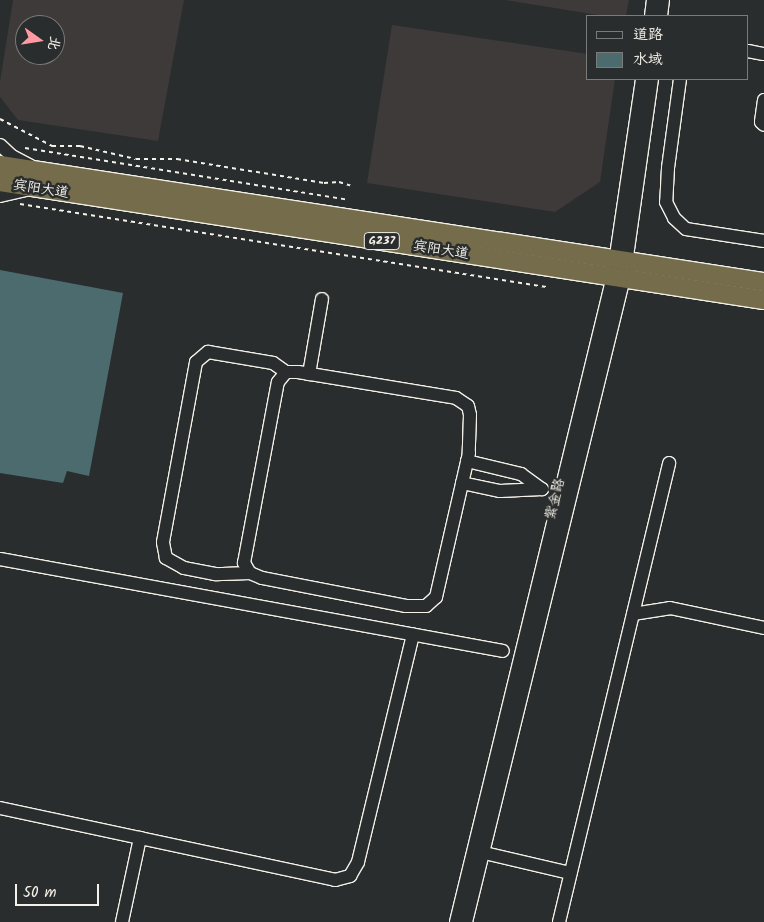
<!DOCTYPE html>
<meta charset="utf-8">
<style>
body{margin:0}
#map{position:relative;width:764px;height:922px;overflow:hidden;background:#2a2d2e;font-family:Kalam,"LXGW WenKai TC",sans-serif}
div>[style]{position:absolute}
.built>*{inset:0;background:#3d3a39}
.water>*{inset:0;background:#4c6b6e}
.path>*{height:2px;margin-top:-1px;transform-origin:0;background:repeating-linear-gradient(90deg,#f4f1e8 0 4px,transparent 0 8px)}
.roads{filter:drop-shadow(1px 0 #f4f1e8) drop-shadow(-1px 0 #f4f1e8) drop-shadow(0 1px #f4f1e8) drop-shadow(0 -1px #f4f1e8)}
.minor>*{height:12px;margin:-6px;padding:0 6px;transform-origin:6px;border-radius:6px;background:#2a2d2e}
.highway>*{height:18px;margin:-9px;padding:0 9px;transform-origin:9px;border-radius:9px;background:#746c4b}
span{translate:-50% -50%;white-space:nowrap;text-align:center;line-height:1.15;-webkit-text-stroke:5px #2a2d2e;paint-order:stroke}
.shield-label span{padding:1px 4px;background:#2a2d2e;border:1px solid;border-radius:4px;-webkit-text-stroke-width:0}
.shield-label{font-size:12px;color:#f4f1e8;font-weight:700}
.street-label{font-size:14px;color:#f4f1e8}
.legend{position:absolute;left:586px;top:15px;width:162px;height:65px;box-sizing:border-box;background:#2a2d2e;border:1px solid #7b7b78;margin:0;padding:6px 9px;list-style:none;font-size:15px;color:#f4f1e8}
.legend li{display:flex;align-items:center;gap:10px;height:25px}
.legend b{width:25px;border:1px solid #7b7b78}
.north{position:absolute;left:15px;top:15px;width:50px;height:50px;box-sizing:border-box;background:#2a2d2e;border:1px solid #7b7b78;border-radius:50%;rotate:103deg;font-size:14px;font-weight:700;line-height:20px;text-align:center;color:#f4f1e8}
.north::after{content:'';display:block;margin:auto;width:18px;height:22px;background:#ff9aa2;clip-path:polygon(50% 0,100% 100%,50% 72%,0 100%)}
.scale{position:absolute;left:15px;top:884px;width:84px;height:22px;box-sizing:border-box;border:2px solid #f4f1e8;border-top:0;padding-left:6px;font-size:15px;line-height:18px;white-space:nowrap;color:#f4f1e8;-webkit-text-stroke:4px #2a2d2e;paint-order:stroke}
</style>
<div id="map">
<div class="built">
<i style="clip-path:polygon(evenodd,13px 0,184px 0,158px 141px,18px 120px,0 97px,0 82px,13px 0,25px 25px,55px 25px,55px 55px,25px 55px,25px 25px)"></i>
<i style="clip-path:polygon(505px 0,629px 0,626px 16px,604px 16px)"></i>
<i style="clip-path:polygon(392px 25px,588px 54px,588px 79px,615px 79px,600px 182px,555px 212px,367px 183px)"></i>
</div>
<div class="water">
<i style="clip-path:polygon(0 270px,123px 293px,89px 476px,67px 471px,63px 483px,0 473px)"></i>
</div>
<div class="path">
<i style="left:0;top:119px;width:59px;rotate:27.4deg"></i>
<i style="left:52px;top:146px;width:28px"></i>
<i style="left:80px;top:146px;width:57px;rotate:13.1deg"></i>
<i style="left:136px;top:159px;width:41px"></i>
<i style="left:177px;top:159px;width:149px;rotate:9.3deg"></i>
<i style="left:324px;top:183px;width:15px;rotate:-4deg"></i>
<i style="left:339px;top:182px;width:14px;rotate:17deg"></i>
<i style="left:25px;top:148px;width:328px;rotate:9.1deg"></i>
<i style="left:20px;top:204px;width:533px;rotate:8.97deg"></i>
</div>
<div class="roads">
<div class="minor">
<i style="left:651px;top:16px;width:16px;rotate:-83deg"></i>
<i style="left:661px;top:16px;width:16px;rotate:-83deg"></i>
<i style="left:748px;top:51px;width:16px;rotate:11deg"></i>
<i style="left:680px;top:79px;width:90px;rotate:97.7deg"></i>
<i style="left:668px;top:168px;width:34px;rotate:93deg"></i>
<i style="left:666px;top:202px;width:18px;rotate:63deg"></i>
<i style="left:674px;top:218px;width:16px;rotate:43deg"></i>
<i style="left:686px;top:229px;width:79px;rotate:8.7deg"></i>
<i style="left:764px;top:100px;width:22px;rotate:98deg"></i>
<i style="left:761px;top:122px;width:4px;rotate:45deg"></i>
<i style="left:0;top:145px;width:16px;rotate:43deg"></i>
<i style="left:12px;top:156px;width:21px;rotate:28deg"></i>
<i style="left:0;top:196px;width:28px;rotate:-13deg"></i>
<i style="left:286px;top:372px;width:12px"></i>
<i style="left:298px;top:372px;width:160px;rotate:9.3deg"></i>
<i style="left:456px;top:398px;width:14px;rotate:34deg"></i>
<i style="left:468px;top:406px;width:9px;rotate:77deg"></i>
<i style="left:470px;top:415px;width:38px;rotate:92deg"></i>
<i style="left:469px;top:453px;width:148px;rotate:102.9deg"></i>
<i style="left:436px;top:597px;width:13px;rotate:138deg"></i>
<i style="left:426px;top:606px;width:20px;rotate:180deg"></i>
<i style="left:406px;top:606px;width:147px;rotate:-169deg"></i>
<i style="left:262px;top:578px;width:13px;rotate:-157deg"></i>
<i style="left:250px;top:573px;width:12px;rotate:-121deg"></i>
<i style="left:244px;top:563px;width:184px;rotate:-79.4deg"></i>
<i style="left:278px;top:382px;width:13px;rotate:-51deg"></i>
<i style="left:309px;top:374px;width:76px;rotate:-80.2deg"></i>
<i style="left:467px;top:461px;width:56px;rotate:13.5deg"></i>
<i style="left:521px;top:474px;width:26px;rotate:36deg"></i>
<i style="left:462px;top:483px;width:39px;rotate:12deg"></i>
<i style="left:500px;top:491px;width:42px;rotate:-2.7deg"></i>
<i style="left:0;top:559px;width:511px;rotate:10.36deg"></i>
<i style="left:250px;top:573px;width:35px;rotate:178deg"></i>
<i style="left:215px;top:574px;width:32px;rotate:-169deg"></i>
<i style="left:184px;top:568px;width:21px;rotate:-151deg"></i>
<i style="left:166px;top:558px;width:16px;rotate:-101deg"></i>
<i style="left:163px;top:542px;width:183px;rotate:-79.6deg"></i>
<i style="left:196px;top:362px;width:16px;rotate:-40deg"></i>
<i style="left:208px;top:352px;width:66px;rotate:9.6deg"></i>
<i style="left:273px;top:363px;width:16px;rotate:35deg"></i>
<i style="left:633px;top:614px;width:37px;rotate:-9deg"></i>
<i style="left:670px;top:608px;width:96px;rotate:12deg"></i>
<i style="left:0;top:808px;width:343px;rotate:12.1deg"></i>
<i style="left:335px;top:880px;width:16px;rotate:-15deg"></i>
<i style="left:350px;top:876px;width:16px;rotate:-60deg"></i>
<i style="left:358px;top:862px;width:234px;rotate:-76.4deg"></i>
<i style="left:476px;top:851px;width:97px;rotate:13.2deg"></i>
<i style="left:122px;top:922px;width:86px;rotate:-77.9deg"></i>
<i style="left:456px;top:922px;width:665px;rotate:-76.34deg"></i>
<i style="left:613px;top:276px;width:199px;rotate:-81.6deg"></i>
<i style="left:466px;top:922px;width:663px;rotate:-76.22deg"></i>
<i style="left:624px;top:278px;width:201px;rotate:-82deg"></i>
<i style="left:559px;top:922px;width:472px;rotate:-76.5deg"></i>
</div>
<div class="highway">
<i style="left:0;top:165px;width:773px;rotate:8.71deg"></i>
<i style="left:0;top:182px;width:773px;rotate:8.78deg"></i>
</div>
</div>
<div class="shield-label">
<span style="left:382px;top:241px">G237</span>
</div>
<div class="street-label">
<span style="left:41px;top:189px;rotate:9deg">宾阳大道</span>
<span style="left:441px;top:250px;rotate:9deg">宾阳大道</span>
<span style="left:555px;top:499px;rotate:-76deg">紫金路</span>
</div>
<ul class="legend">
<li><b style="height:6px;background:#2a2d2e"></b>道路</li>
<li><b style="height:14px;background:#4c6b6e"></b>水域</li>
</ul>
<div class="north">北</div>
<div class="scale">50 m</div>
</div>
